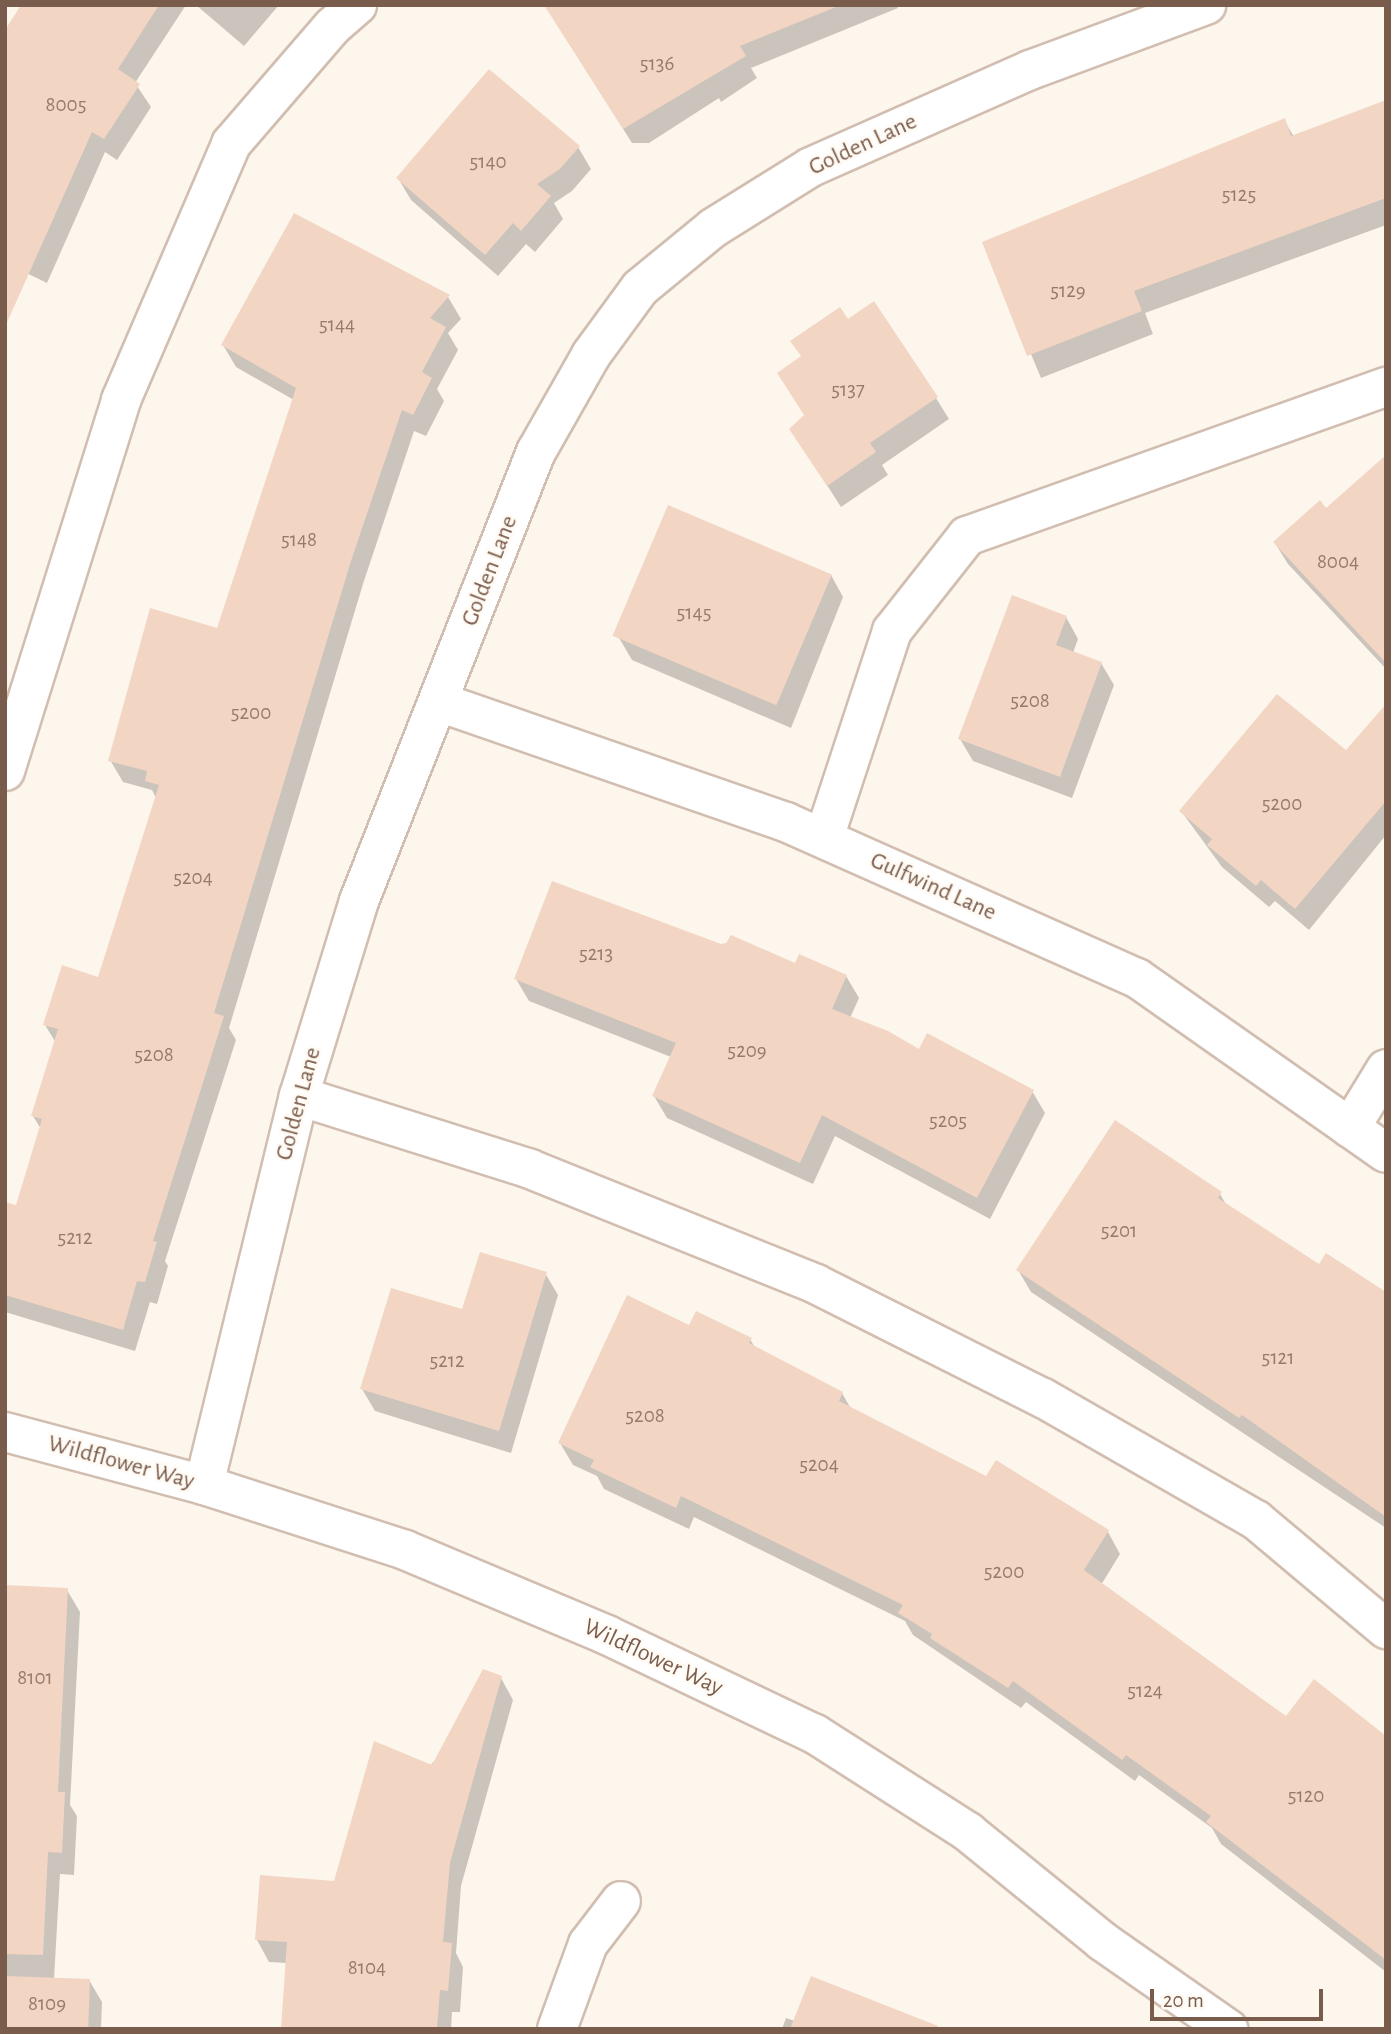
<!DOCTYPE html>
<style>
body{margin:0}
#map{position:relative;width:1391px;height:2034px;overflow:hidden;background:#fdf6ec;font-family:"Alegreya Sans",sans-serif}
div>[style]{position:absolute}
.shadow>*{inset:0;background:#0003}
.building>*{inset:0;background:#f3d5c3;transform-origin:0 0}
.roads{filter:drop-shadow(2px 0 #d1beb0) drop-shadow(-2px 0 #d1beb0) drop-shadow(0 2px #d1beb0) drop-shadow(0 -2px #d1beb0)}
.minor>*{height:38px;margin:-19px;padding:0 19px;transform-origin:19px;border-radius:19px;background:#fff}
span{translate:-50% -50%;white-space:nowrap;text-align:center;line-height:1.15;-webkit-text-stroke:5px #fffaf3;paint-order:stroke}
.number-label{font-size:21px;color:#987a6a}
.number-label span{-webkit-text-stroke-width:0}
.street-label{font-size:24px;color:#7a5c4d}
.frame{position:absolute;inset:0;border:7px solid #7a5c4d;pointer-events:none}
.scale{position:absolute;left:1150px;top:1989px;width:173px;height:32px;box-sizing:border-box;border:4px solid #7a5c4d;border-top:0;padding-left:9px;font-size:21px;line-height:24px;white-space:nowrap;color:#7a5c4d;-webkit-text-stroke:5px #fffaf3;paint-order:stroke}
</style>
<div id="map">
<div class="shadow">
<i style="clip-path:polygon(23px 5px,186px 5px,135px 83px,151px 107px,117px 160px,105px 152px,47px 283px,14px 267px)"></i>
<i style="clip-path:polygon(196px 5px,279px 5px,244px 46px)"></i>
<i style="clip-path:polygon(545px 5px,897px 5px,898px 8px,751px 68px,757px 78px,721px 102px,719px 98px,649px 143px,632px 143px)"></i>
<i style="clip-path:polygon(1386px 102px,1386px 225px,1145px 313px,1153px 334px,1041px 378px,984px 242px,1284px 120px,1294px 137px)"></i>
<i style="clip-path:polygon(578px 147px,591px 169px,572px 191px,554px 203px,563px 219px,535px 252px,526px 244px,498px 276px,411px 200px,398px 178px)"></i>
<i style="clip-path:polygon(448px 297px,461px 319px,448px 333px,458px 350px,437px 389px,444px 401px,426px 436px,414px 431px,363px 584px,229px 1028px,236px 1040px,165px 1261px,168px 1266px,157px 1304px,150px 1302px,135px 1351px,5px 1312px,5px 1203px,17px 1207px,41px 1129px,33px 1116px,56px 1043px,45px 1025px,99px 979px,156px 798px,152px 790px,123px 782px,110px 760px,219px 630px,294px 400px,236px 367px,223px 345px)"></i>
<i style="clip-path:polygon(848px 322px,936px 398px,949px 419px,882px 465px,888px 475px,841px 507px,791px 429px,805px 416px)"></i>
<i style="clip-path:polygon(1386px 472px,1386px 669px,1288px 564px,1275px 543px)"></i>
<i style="clip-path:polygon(831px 575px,843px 597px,791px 728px,632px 660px,619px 638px)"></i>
<i style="clip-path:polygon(1066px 617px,1078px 639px,1073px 653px,1101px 663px,1114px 685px,1072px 798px,973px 761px,960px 739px)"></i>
<i style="clip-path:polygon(1346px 753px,1386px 774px,1386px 835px,1309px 930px,1275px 901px,1269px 907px,1222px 867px,1181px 811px)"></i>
<i style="clip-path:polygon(720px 946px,846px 976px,859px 998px,850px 1018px,919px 1051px,1032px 1091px,1045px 1113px,990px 1219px,835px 1136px,813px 1184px,667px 1118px,654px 1096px,671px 1057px,529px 1001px,516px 979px)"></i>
<i style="clip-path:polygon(1220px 1194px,1227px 1206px,1319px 1267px,1386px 1294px,1386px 1528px,1031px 1292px,1018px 1270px)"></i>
<i style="clip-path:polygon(545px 1273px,558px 1295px,511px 1453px,375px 1411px,362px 1389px,463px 1311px)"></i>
<i style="clip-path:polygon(690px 1327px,750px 1339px,755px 1348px,842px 1393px,851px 1409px,987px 1478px,1108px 1532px,1120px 1554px,1101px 1585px,1286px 1718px,1386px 1737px,1386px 1972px,1221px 1844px,1212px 1828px,1139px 1775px,1135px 1781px,1026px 1702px,1021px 1708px,913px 1635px,905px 1621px,694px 1517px,689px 1529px,604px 1489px,597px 1476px,573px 1465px,560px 1443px)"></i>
<i style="clip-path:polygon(5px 1586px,67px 1590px,80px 1612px,70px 1805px,77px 1816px,74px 1875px,60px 1874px,54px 1979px,89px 1980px,102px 2002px,101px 2029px,5px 2029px)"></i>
<i style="clip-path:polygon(501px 1678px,513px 1700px,461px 1886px,456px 1953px,463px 1967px,460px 2012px,452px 2012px,451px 2029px,282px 2029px,287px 1963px,269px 1962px,257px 1940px,336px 1883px)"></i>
<i style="clip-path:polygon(786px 2018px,795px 2021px,922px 2029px,782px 2029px)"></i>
</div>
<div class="building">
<i style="clip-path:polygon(21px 5px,159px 5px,118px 69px,140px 84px,104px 139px,92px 132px,5px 327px,5px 30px)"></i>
<i style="clip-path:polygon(544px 5px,835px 5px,836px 7px,740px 46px,746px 56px,623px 129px)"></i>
<i style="clip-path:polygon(489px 69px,580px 146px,560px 169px,537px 184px,551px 196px,521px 231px,513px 223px,485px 255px,396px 178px)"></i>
<i style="clip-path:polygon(1386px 100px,1386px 198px,1134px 291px,1142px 311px,1027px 356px,982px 242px,1285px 118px,1291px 136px)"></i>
<i style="clip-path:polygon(294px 213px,450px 295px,430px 318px,446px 327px,422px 372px,432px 378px,413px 415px,402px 410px,351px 561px,214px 1013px,224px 1016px,153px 1241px,157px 1242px,145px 1282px,137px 1281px,123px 1330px,5px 1295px,5px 1202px,16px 1205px,42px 1119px,31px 1116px,58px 1029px,43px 1025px,62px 965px,98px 977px,159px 785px,145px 781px,147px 771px,108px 761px,150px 608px,217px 628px,296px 388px,221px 345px)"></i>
<i style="clip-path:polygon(874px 301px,938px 397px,870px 443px,876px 452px,827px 486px,789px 429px,804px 415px,777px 373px,801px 356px,790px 341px,840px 307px,848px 319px)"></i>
<i style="clip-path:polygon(1386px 455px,1386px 663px,1273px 542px,1320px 500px,1326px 508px)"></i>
<i style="left:668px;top:505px;width:178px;height:142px;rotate:23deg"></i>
<i style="clip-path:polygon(1012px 595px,1067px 616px,1056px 645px,1102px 662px,1060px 777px,958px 739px)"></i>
<i style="clip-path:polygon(1277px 694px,1346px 750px,1386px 704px,1386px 801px,1295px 909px,1261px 880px,1256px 886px,1207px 845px,1212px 839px,1179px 811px)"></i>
<i style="clip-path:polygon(552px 881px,721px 944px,726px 943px,731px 935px,795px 963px,799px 954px,847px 975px,832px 1009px,888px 1031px,919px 1049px,927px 1033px,1034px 1090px,977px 1198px,822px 1115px,800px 1163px,652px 1096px,676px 1043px,514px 979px)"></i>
<i style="clip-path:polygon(1115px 1120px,1222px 1192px,1218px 1198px,1319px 1264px,1326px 1253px,1386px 1292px,1386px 1517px,1242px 1415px,1239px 1418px,1016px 1270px)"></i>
<i style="clip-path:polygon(480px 1252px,547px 1272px,499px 1431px,360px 1389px,391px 1288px,462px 1309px)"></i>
<i style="clip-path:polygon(627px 1295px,689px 1325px,696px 1311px,752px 1338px,749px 1343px,843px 1392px,839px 1401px,986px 1476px,996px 1460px,1109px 1530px,1084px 1570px,1286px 1716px,1314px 1679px,1386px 1736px,1386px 1960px,1206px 1822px,1211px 1816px,1126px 1755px,1122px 1760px,1013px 1681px,1008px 1688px,930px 1638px,932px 1634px,898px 1613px,903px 1605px,681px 1496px,676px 1508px,590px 1467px,594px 1460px,558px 1443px)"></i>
<i style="clip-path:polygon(5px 1585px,68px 1588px,58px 1792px,65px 1792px,62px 1853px,48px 1852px,43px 1955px,5px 1954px)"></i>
<i style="clip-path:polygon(483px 1669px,502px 1676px,450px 1863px,443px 1942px,452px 1943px,448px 1991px,440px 1990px,437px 2029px,281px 2029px,287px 1942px,255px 1940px,260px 1875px,334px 1881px,374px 1741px,432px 1765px)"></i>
<i style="left:5px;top:1976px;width:85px;height:53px;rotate:2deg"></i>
<i style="clip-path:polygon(811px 1976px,938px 2026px,937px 2029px,790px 2029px)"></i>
</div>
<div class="roads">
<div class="minor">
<i style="left:439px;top:702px;width:367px;rotate:19.1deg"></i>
<i style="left:786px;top:822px;width:384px;rotate:24deg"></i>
<i style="left:1137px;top:978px;width:304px;rotate:35.1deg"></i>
<i style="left:5px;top:771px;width:389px;rotate:-72.6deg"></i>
<i style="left:121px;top:400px;width:279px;rotate:-66.7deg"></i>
<i style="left:231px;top:144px;width:156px;rotate:-49.2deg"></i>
<i style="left:333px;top:26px;width:32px;rotate:-41deg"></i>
<i style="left:824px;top:838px;width:218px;rotate:-71.8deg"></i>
<i style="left:892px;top:631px;width:121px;rotate:-51.7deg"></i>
<i style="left:967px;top:536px;width:445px;rotate:-19.6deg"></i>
<i style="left:299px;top:1096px;width:242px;rotate:17.5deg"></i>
<i style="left:530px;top:1169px;width:308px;rotate:21.9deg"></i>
<i style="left:816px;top:1284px;width:254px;rotate:26.7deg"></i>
<i style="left:1043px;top:1398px;width:245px;rotate:29.8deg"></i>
<i style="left:1256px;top:1520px;width:170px;rotate:40deg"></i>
<i style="left:1350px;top:1128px;width:69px;rotate:-58.6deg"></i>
<i style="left:5px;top:1432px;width:206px;rotate:14.9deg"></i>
<i style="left:204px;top:1485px;width:211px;rotate:17.9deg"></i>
<i style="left:405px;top:1550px;width:219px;rotate:22.8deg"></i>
<i style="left:607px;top:1635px;width:230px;rotate:25.5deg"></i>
<i style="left:815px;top:1734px;width:182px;rotate:32.6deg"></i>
<i style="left:968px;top:1832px;width:173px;rotate:39.1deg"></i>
<i style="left:1102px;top:1941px;width:154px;rotate:34.9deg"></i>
<i style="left:204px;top:1485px;width:400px;rotate:-76.3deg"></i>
<i style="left:299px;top:1096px;width:204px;rotate:-72.9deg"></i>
<i style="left:359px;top:901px;width:483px;rotate:-68.5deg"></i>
<i style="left:536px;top:452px;width:112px;rotate:-60.4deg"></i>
<i style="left:591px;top:355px;width:83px;rotate:-53.8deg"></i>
<i style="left:640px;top:288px;width:94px;rotate:-39.4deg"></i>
<i style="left:713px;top:228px;width:115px;rotate:-31.9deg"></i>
<i style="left:811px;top:167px;width:240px;rotate:-23.9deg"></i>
<i style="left:1030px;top:70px;width:188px;rotate:-20.3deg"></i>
<i style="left:557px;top:2029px;width:90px;rotate:-70deg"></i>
<i style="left:588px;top:1944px;width:54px;rotate:-52.5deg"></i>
</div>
</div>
<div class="number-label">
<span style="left:657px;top:64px">5136</span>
<span style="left:66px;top:105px">8005</span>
<span style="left:488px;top:162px">5140</span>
<span style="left:1239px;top:195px">5125</span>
<span style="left:1068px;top:291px">5129</span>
<span style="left:337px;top:325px">5144</span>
<span style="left:848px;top:390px">5137</span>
<span style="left:299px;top:540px">5148</span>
<span style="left:1338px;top:562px">8004</span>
<span style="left:694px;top:613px">5145</span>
<span style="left:1030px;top:701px">5208</span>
<span style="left:251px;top:713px">5200</span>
<span style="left:1282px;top:804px">5200</span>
<span style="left:193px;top:878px">5204</span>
<span style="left:596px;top:954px">5213</span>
<span style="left:747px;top:1051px">5209</span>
<span style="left:154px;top:1055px">5208</span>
<span style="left:948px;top:1121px">5205</span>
<span style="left:1119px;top:1231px">5201</span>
<span style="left:75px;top:1238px">5212</span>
<span style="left:1278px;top:1358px">5121</span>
<span style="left:447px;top:1361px">5212</span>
<span style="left:645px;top:1416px">5208</span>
<span style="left:819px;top:1465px">5204</span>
<span style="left:1004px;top:1572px">5200</span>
<span style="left:35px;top:1678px">8101</span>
<span style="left:1145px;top:1691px">5124</span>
<span style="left:1306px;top:1796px">5120</span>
<span style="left:367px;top:1968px">8104</span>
<span style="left:47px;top:2004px">8109</span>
</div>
<div class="street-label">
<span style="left:863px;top:145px;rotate:-25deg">Golden Lane</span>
<span style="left:490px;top:571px;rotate:-69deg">Golden Lane</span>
<span style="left:933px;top:887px;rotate:24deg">Gulfwind Lane</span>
<span style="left:299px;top:1104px;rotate:-75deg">Golden Lane</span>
<span style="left:121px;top:1463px;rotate:15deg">Wildflower Way</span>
<span style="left:653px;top:1658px;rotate:25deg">Wildflower Way</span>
</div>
<div class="frame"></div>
<div class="scale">20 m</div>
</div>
